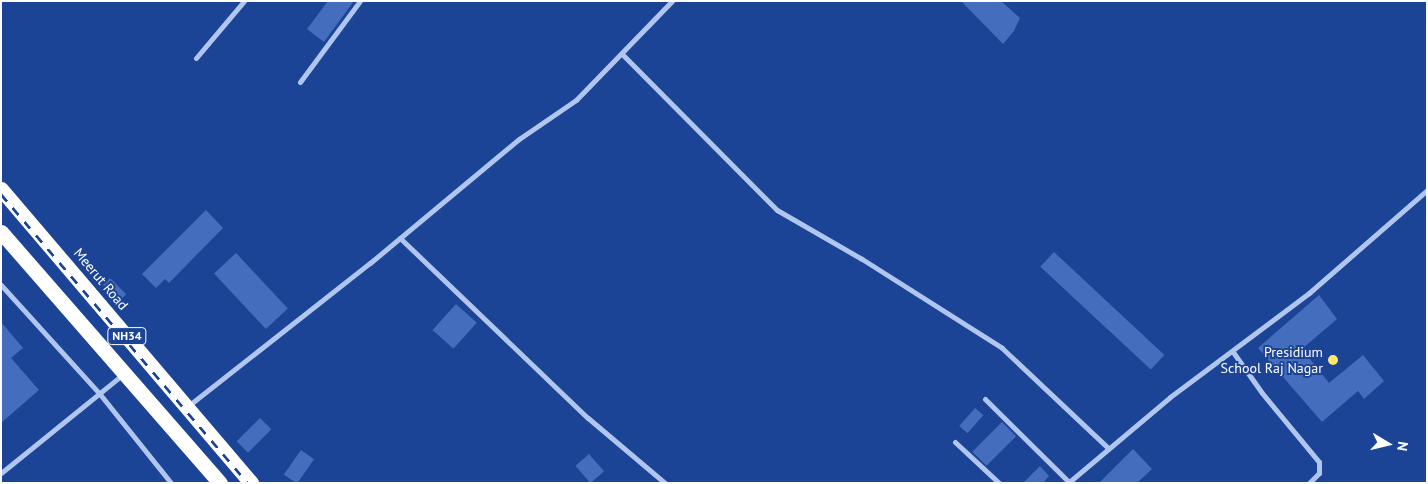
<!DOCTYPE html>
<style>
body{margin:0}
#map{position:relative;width:1428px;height:484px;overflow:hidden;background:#1c4496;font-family:"PT Sans",sans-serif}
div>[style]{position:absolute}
.building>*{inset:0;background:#456dbd;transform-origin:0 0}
.street>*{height:5px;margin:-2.5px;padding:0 2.5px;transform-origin:2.5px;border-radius:2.5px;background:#b0c6ef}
.highway>*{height:15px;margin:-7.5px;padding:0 7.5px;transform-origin:7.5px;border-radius:7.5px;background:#fff}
.rail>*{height:5px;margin-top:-2.5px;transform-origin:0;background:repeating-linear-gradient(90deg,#1c4496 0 9px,#fff 0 18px);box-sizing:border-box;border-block:1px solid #fff}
.dots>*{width:14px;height:14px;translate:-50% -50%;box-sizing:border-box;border:2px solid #1c4496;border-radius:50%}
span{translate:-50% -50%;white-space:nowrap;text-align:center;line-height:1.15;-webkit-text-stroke:4px #1c4496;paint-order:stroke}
.shield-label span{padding:1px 4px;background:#1c4496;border:1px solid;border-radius:4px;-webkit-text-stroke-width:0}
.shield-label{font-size:12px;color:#fff;font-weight:700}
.street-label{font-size:14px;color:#fff}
.poi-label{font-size:14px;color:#fff}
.right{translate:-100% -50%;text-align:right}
.frame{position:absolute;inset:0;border:2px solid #fff;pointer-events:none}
.north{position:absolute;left:1363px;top:419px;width:50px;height:50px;-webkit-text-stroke:4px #1c4496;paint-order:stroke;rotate:99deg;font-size:14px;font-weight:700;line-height:20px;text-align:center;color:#fff}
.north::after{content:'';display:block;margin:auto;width:18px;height:22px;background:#fff;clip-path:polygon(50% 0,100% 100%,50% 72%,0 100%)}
</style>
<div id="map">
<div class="building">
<i style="clip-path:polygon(328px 1px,354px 1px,324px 42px,307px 29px)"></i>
<i style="clip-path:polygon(961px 1px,1001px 1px,1020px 18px,1014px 31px,1003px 44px)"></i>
<i style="clip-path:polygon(206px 210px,223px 228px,169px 283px,165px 279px,156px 288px,142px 274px)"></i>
<i style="left:1054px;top:252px;width:151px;height:20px;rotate:43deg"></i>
<i style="left:236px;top:253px;width:76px;height:30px;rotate:47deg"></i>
<i style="left:110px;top:278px;width:23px;height:10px;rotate:45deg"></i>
<i style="clip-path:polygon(1319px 295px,1337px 319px,1302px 349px,1329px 383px,1363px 355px,1384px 381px,1364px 399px,1358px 391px,1322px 422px,1258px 348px)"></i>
<i style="left:456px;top:304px;width:28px;height:35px;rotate:42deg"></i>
<i style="clip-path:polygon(1px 322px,23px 348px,11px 358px,39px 390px,1px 423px)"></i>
<i style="left:975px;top:408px;width:11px;height:24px;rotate:41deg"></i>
<i style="left:260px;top:418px;width:16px;height:33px;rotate:45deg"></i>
<i style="left:1002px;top:422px;width:20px;height:42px;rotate:45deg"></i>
<i style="clip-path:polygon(1133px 449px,1152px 469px,1137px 483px,1099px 483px)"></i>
<i style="left:301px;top:450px;width:16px;height:30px;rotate:35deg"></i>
<i style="left:589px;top:454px;width:23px;height:18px;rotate:49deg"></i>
<i style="clip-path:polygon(1040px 466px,1049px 476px,1043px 483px,1023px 483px)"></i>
</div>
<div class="street">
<i style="left:622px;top:54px;width:220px;rotate:45.2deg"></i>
<i style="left:777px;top:210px;width:98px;rotate:30deg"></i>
<i style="left:862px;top:259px;width:166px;rotate:32.4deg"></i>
<i style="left:1002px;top:348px;width:146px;rotate:43.3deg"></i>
<i style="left:196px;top:58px;width:75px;rotate:-49.9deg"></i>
<i style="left:300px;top:82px;width:101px;rotate:-53.5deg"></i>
<i style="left:400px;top:238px;width:260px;rotate:43.8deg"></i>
<i style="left:588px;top:418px;width:101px;rotate:40.2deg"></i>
<i style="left:1px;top:285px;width:146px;rotate:47.8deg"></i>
<i style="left:99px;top:393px;width:115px;rotate:51.3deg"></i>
<i style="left:1233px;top:352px;width:50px;rotate:54.7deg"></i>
<i style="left:1262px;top:393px;width:89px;rotate:50.4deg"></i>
<i style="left:1319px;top:462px;width:11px;rotate:90deg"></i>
<i style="left:1319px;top:473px;width:14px;rotate:135deg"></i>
<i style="left:985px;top:399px;width:118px;rotate:44.7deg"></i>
<i style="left:188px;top:406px;width:231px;rotate:-38.2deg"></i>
<i style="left:370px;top:263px;width:194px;rotate:-39.8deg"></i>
<i style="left:519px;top:139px;width:69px;rotate:-34.4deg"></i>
<i style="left:576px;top:100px;width:138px;rotate:-45.9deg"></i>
<i style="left:955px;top:442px;width:60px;rotate:43deg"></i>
<i style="left:1px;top:473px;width:156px;rotate:-39deg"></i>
<i style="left:1068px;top:483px;width:133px;rotate:-40.1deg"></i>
<i style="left:1170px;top:397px;width:174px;rotate:-36.8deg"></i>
<i style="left:1309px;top:293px;width:157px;rotate:-41.1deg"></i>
</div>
<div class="highway">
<i style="left:1px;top:189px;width:386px;rotate:49.6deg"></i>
<i style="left:1px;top:232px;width:333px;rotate:48.9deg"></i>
</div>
<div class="rail">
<i style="left:1px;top:194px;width:380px;rotate:49.5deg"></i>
</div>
<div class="dots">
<i style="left:1333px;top:360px;background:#ffe56e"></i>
</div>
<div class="shield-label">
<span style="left:127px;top:336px">NH34</span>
</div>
<div class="street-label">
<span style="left:101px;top:279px;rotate:50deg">Meerut Road</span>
</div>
<div class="poi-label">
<span class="right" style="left:1323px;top:360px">Presidium<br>School Raj Nagar</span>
</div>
<div class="frame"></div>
<div class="north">N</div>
</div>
